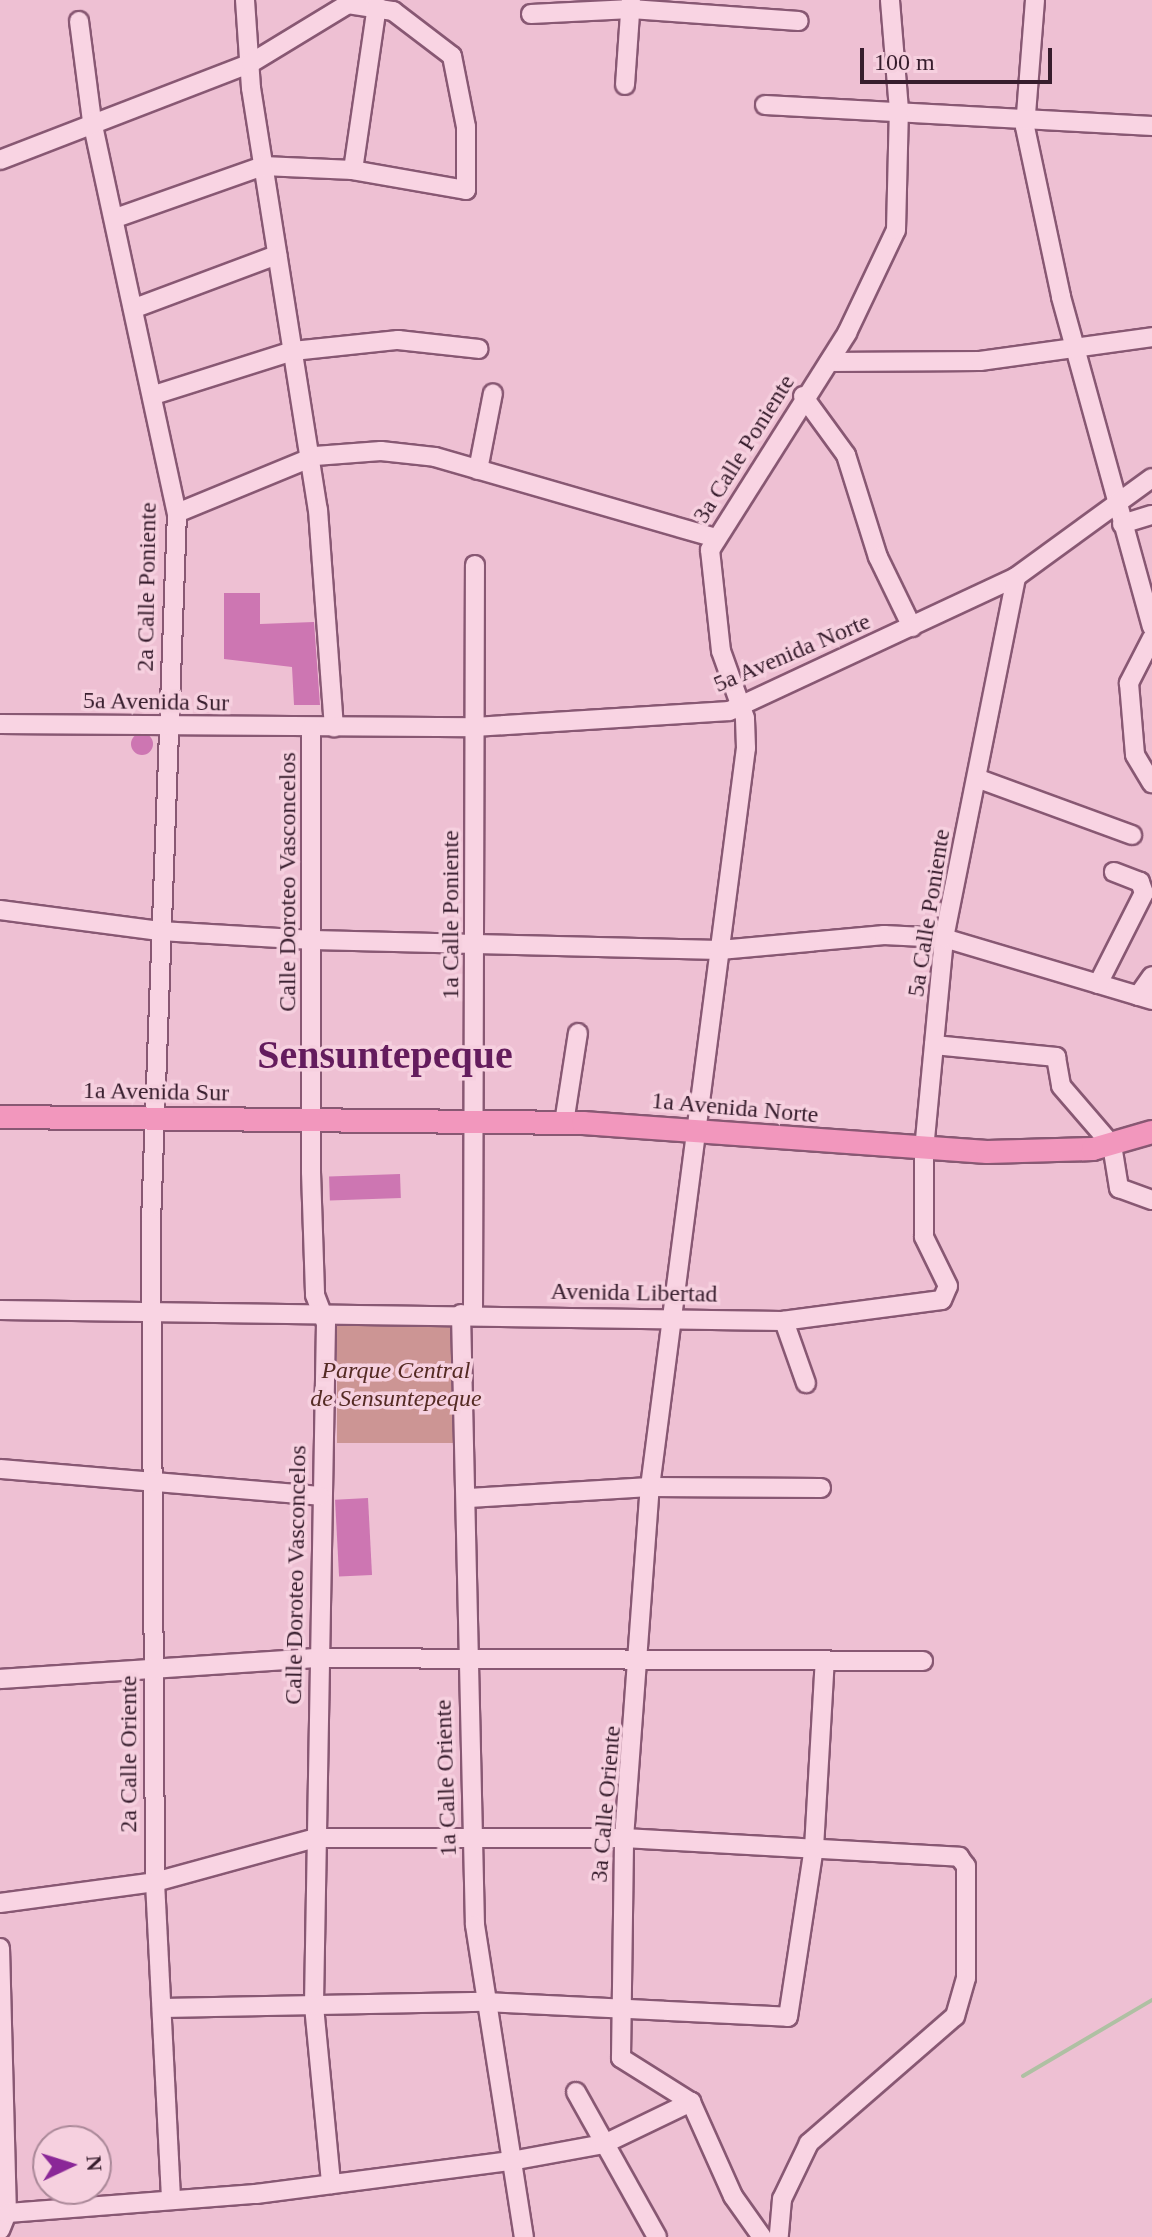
<!DOCTYPE html>
<style>
body{margin:0}
#map{position:relative;width:1152px;height:2237px;overflow:hidden;background:#eec0d3;font-family:Georgia,serif}
div>[style]{position:absolute}
.green>*{inset:0;background:#cc9594;transform-origin:0 0}
.stream>*{height:4px;margin:-2px;padding:0 2px;transform-origin:2px;border-radius:2px;background:#afc0a3}
.building>*{inset:0;background:#cd76b2;transform-origin:0 0}
.round{border-radius:50%}
.roads{filter:drop-shadow(2px 0 #885873) drop-shadow(-2px 0 #885873) drop-shadow(0 2px #885873) drop-shadow(0 -2px #885873)}
.minor>*{height:18px;margin:-9px;padding:0 9px;transform-origin:9px;border-radius:9px;background:#f9d4e3}
.major>*{height:22px;margin:-11px;padding:0 11px;transform-origin:11px;border-radius:11px;background:#f297bd}
span{translate:-50% -50%;white-space:nowrap;text-align:center;line-height:1.15;-webkit-text-stroke:7px #f6d0df;paint-order:stroke}
.street-label{font-size:24px;color:#371d2d}
.park-label{font-size:24px;color:#542a23;font-style:italic}
.town-label{font-size:40px;color:#641c5d;font-weight:700}
.north{position:absolute;left:32px;top:2125px;width:80px;height:80px;box-sizing:border-box;background:#f6d0df;border:2px solid #aa8898;border-radius:50%;rotate:86deg;font-size:22px;font-weight:700;line-height:32px;text-align:center;color:#371d2d}
.north::after{content:'';display:block;margin:auto;width:28px;height:36px;background:#8a2797;clip-path:polygon(50% 0,100% 100%,50% 72%,0 100%)}
.scale{position:absolute;left:860px;top:48px;width:192px;height:36px;box-sizing:border-box;border:4px solid #371d2d;border-top:0;padding-left:10px;font-size:24px;line-height:28px;white-space:nowrap;color:#371d2d;-webkit-text-stroke:6px #f6d0df;paint-order:stroke}
</style>
<div id="map">
<div class="green">
<i style="left:337px;top:1325px;width:119px;height:118px"></i>
</div>
<div class="stream">
<i style="left:1023px;top:2076px;width:150px;rotate:-30.5deg"></i>
</div>
<div class="building">
<i style="clip-path:polygon(224px 593px,260px 593px,260px 624px,314px 622px,320px 705px,294px 705px,292px 667px,224px 659px)"></i>
<i class="round" style="left:131px;top:733px;width:22px;height:22px"></i>
<i style="left:400px;top:1174px;width:24px;height:71px;rotate:88deg"></i>
<i style="left:368px;top:1498px;width:77px;height:33px;rotate:87deg"></i>
</div>
<div class="roads">
<div class="minor">
<i style="left:245px;top:0;width:88px;rotate:86.1deg"></i>
<i style="left:251px;top:88px;width:427px;rotate:81deg"></i>
<i style="left:318px;top:510px;width:218px;rotate:85.8deg"></i>
<i style="left:1035px;top:0;width:127px;rotate:94.5deg"></i>
<i style="left:1025px;top:127px;width:174px;rotate:78deg"></i>
<i style="left:1061px;top:297px;width:342px;rotate:74.6deg"></i>
<i style="left:531px;top:14px;width:100px;rotate:-2.9deg"></i>
<i style="left:631px;top:9px;width:168px;rotate:4.1deg"></i>
<i style="left:79px;top:21px;width:101px;rotate:82.6deg"></i>
<i style="left:92px;top:121px;width:401px;rotate:77.8deg"></i>
<i style="left:177px;top:513px;width:709px;rotate:92.1deg"></i>
<i style="left:151px;top:1222px;width:660px;rotate:89.65deg"></i>
<i style="left:155px;top:1882px;width:317px;rotate:87.1deg"></i>
<i style="left:625px;top:85px;width:85px;rotate:-86deg"></i>
<i style="left:765px;top:105px;width:388px;rotate:3.1deg"></i>
<i style="left:0;top:160px;width:269px;rotate:-21.1deg"></i>
<i style="left:251px;top:63px;width:114px;rotate:-31.3deg"></i>
<i style="left:348px;top:4px;width:46px;rotate:8.8deg"></i>
<i style="left:393px;top:11px;width:74px;rotate:37.3deg"></i>
<i style="left:452px;top:56px;width:72px;rotate:78.8deg"></i>
<i style="left:466px;top:127px;width:63px;rotate:90deg"></i>
<i style="left:466px;top:190px;width:115px;rotate:-170deg"></i>
<i style="left:353px;top:170px;width:90px;rotate:-177.5deg"></i>
<i style="left:263px;top:166px;width:154px;rotate:160.6deg"></i>
<i style="left:353px;top:170px;width:166px;rotate:-81.7deg"></i>
<i style="left:135px;top:308px;width:152px;rotate:-20.5deg"></i>
<i style="left:829px;top:362px;width:151px;rotate:-0.4deg"></i>
<i style="left:980px;top:361px;width:174px;rotate:-7.9deg"></i>
<i style="left:154px;top:395px;width:146px;rotate:-17.6deg"></i>
<i style="left:293px;top:351px;width:106px;rotate:-6deg"></i>
<i style="left:398px;top:340px;width:81px;rotate:6.3deg"></i>
<i style="left:803px;top:396px;width:73px;rotate:53.9deg"></i>
<i style="left:846px;top:455px;width:107px;rotate:72.6deg"></i>
<i style="left:878px;top:557px;width:78px;rotate:64.1deg"></i>
<i style="left:478px;top:470px;width:78px;rotate:-79deg"></i>
<i style="left:177px;top:513px;width:149px;rotate:-22.4deg"></i>
<i style="left:315px;top:456px;width:66px;rotate:-4.3deg"></i>
<i style="left:381px;top:451px;width:54px;rotate:6.3deg"></i>
<i style="left:435px;top:457px;width:291px;rotate:16.1deg"></i>
<i style="left:1122px;top:524px;width:31px;rotate:-17deg"></i>
<i style="left:1152px;top:638px;width:51px;rotate:117.1deg"></i>
<i style="left:1129px;top:683px;width:72px;rotate:85.2deg"></i>
<i style="left:1135px;top:755px;width:33px;rotate:59deg"></i>
<i style="left:0;top:724px;width:474px;rotate:0.4deg"></i>
<i style="left:474px;top:727px;width:256px;rotate:-3.6deg"></i>
<i style="left:729px;top:711px;width:317px;rotate:-25deg"></i>
<i style="left:1016px;top:577px;width:168px;rotate:-36.1deg"></i>
<i style="left:311px;top:728px;width:444px;rotate:90deg"></i>
<i style="left:311px;top:1172px;width:123px;rotate:88.1deg"></i>
<i style="left:315px;top:1295px;width:30px;rotate:69deg"></i>
<i style="left:326px;top:1323px;width:683px;rotate:91.01deg"></i>
<i style="left:314px;top:2006px;width:179px;rotate:84.5deg"></i>
<i style="left:979px;top:779px;width:163px;rotate:20.1deg"></i>
<i style="left:0;top:910px;width:161px;rotate:7.5deg"></i>
<i style="left:160px;top:931px;width:153px;rotate:3.4deg"></i>
<i style="left:313px;top:940px;width:407px;rotate:1.4deg"></i>
<i style="left:720px;top:950px;width:165px;rotate:-5.2deg"></i>
<i style="left:884px;top:935px;width:60px;rotate:2.9deg"></i>
<i style="left:944px;top:938px;width:217px;rotate:16.6deg"></i>
<i style="left:1098px;top:984px;width:102px;rotate:-63.2deg"></i>
<i style="left:1144px;top:893px;width:12px;rotate:-110deg"></i>
<i style="left:1140px;top:882px;width:28px;rotate:-159deg"></i>
<i style="left:1138px;top:996px;width:24px;rotate:-55deg"></i>
<i style="left:934px;top:1045px;width:123px;rotate:5.6deg"></i>
<i style="left:1056px;top:1057px;width:29px;rotate:80deg"></i>
<i style="left:1061px;top:1086px;width:78px;rotate:49.2deg"></i>
<i style="left:1112px;top:1145px;width:44px;rotate:80.8deg"></i>
<i style="left:1119px;top:1188px;width:35px;rotate:20deg"></i>
<i style="left:564px;top:1123px;width:91px;rotate:-81.2deg"></i>
<i style="left:0;top:1310px;width:782px;rotate:0.81deg"></i>
<i style="left:782px;top:1321px;width:161px;rotate:-7.5deg"></i>
<i style="left:942px;top:1300px;width:15px;rotate:-67deg"></i>
<i style="left:948px;top:1286px;width:55px;rotate:-116.1deg"></i>
<i style="left:924px;top:1237px;width:87px;rotate:-90deg"></i>
<i style="left:924px;top:1150px;width:213px;rotate:-84.6deg"></i>
<i style="left:944px;top:938px;width:368px;rotate:-78.7deg"></i>
<i style="left:461px;top:1314px;width:611px;rotate:88.69deg"></i>
<i style="left:475px;top:1925px;width:316px;rotate:81.1deg"></i>
<i style="left:473px;top:1314px;width:749px;rotate:-89.85deg"></i>
<i style="left:784px;top:1321px;width:66px;rotate:70.5deg"></i>
<i style="left:0;top:1469px;width:321px;rotate:4.8deg"></i>
<i style="left:469px;top:1498px;width:181px;rotate:-3.5deg"></i>
<i style="left:650px;top:1487px;width:171px;rotate:0.3deg"></i>
<i style="left:0;top:1679px;width:319px;rotate:-3.8deg"></i>
<i style="left:318px;top:1658px;width:605px;rotate:0.28deg"></i>
<i style="left:0;top:1903px;width:156px;rotate:-7.7deg"></i>
<i style="left:155px;top:1882px;width:167px;rotate:-15.3deg"></i>
<i style="left:316px;top:1838px;width:308px"></i>
<i style="left:624px;top:1838px;width:336px;rotate:3.2deg"></i>
<i style="left:959px;top:1857px;width:11px;rotate:52deg"></i>
<i style="left:966px;top:1866px;width:112px;rotate:90deg"></i>
<i style="left:966px;top:1978px;width:40px;rotate:106deg"></i>
<i style="left:955px;top:2016px;width:194px;rotate:139deg"></i>
<i style="left:809px;top:2143px;width:62px;rotate:115.7deg"></i>
<i style="left:782px;top:2199px;width:38px;rotate:95deg"></i>
<i style="left:0;top:1948px;width:265px;rotate:88.5deg"></i>
<i style="left:7px;top:2213px;width:18px;rotate:112deg"></i>
<i style="left:163px;top:2008px;width:322px;rotate:-1.1deg"></i>
<i style="left:485px;top:2002px;width:303px;rotate:2.8deg"></i>
<i style="left:788px;top:2017px;width:171px;rotate:-81.3deg"></i>
<i style="left:814px;top:1848px;width:188px;rotate:-86.7deg"></i>
<i style="left:576px;top:2092px;width:166px;rotate:60.8deg"></i>
<i style="left:7px;top:2213px;width:250px;rotate:-4.4deg"></i>
<i style="left:256px;top:2194px;width:257px;rotate:-7.4deg"></i>
<i style="left:511px;top:2161px;width:95px;rotate:-10.4deg"></i>
<i style="left:604px;top:2144px;width:97px;rotate:-25.8deg"></i>
<i style="left:762px;top:2237px;width:50px;rotate:-125.3deg"></i>
<i style="left:733px;top:2196px;width:103px;rotate:-114.1deg"></i>
<i style="left:691px;top:2102px;width:83px;rotate:-147.8deg"></i>
<i style="left:621px;top:2058px;width:220px;rotate:-89.2deg"></i>
<i style="left:624px;top:1838px;width:352px;rotate:-85.8deg"></i>
<i style="left:650px;top:1487px;width:745px;rotate:-82.6deg"></i>
<i style="left:746px;top:748px;width:30px;rotate:-92deg"></i>
<i style="left:745px;top:718px;width:71px;rotate:-109.7deg"></i>
<i style="left:721px;top:651px;width:102px;rotate:-96.2deg"></i>
<i style="left:710px;top:550px;width:257px;rotate:-57.7deg"></i>
<i style="left:847px;top:333px;width:114px;rotate:-64.6deg"></i>
<i style="left:896px;top:230px;width:120px;rotate:-88.6deg"></i>
<i style="left:899px;top:110px;width:110px;rotate:-94.7deg"></i>
</div>
<div class="major">
<i style="left:0;top:1117px;width:583px;rotate:0.59deg"></i>
<i style="left:583px;top:1123px;width:405px;rotate:4.1deg"></i>
<i style="left:987px;top:1152px;width:106px;rotate:-1.6deg"></i>
<i style="left:1093px;top:1149px;width:61px;rotate:-16.1deg"></i>
</div>
</div>
<div class="street-label">
<span style="left:744px;top:449px;rotate:-58deg">3a Calle Poniente</span>
<span style="left:147px;top:587px;rotate:-89deg">2a Calle Poniente</span>
<span style="left:792px;top:653px;rotate:-23deg">5a Avenida Norte</span>
<span style="left:156px;top:702px;rotate:1deg">5a Avenida Sur</span>
<span style="left:288px;top:882px;rotate:-90deg">Calle Doroteo Vasconcelos</span>
<span style="left:929px;top:913px;rotate:-81deg">5a Calle Poniente</span>
<span style="left:451px;top:915px;rotate:-90deg">1a Calle Poniente</span>
<span style="left:156px;top:1092px;rotate:1deg">1a Avenida Sur</span>
<span style="left:735px;top:1108px;rotate:5deg">1a Avenida Norte</span>
<span style="left:634px;top:1293px;rotate:1deg">Avenida Libertad</span>
<span style="left:296px;top:1575px;rotate:-89deg">Calle Doroteo Vasconcelos</span>
<span style="left:129px;top:1754px;rotate:-90deg">2a Calle Oriente</span>
<span style="left:446px;top:1778px;rotate:-92deg">1a Calle Oriente</span>
<span style="left:606px;top:1804px;rotate:-85deg">3a Calle Oriente</span>
</div>
<div class="park-label">
<span style="left:396px;top:1385px">Parque Central<br>de Sensuntepeque</span>
</div>
<div class="town-label">
<span style="left:385px;top:1055px">Sensuntepeque</span>
</div>
<div class="north">N</div>
<div class="scale">100 m</div>
</div>
